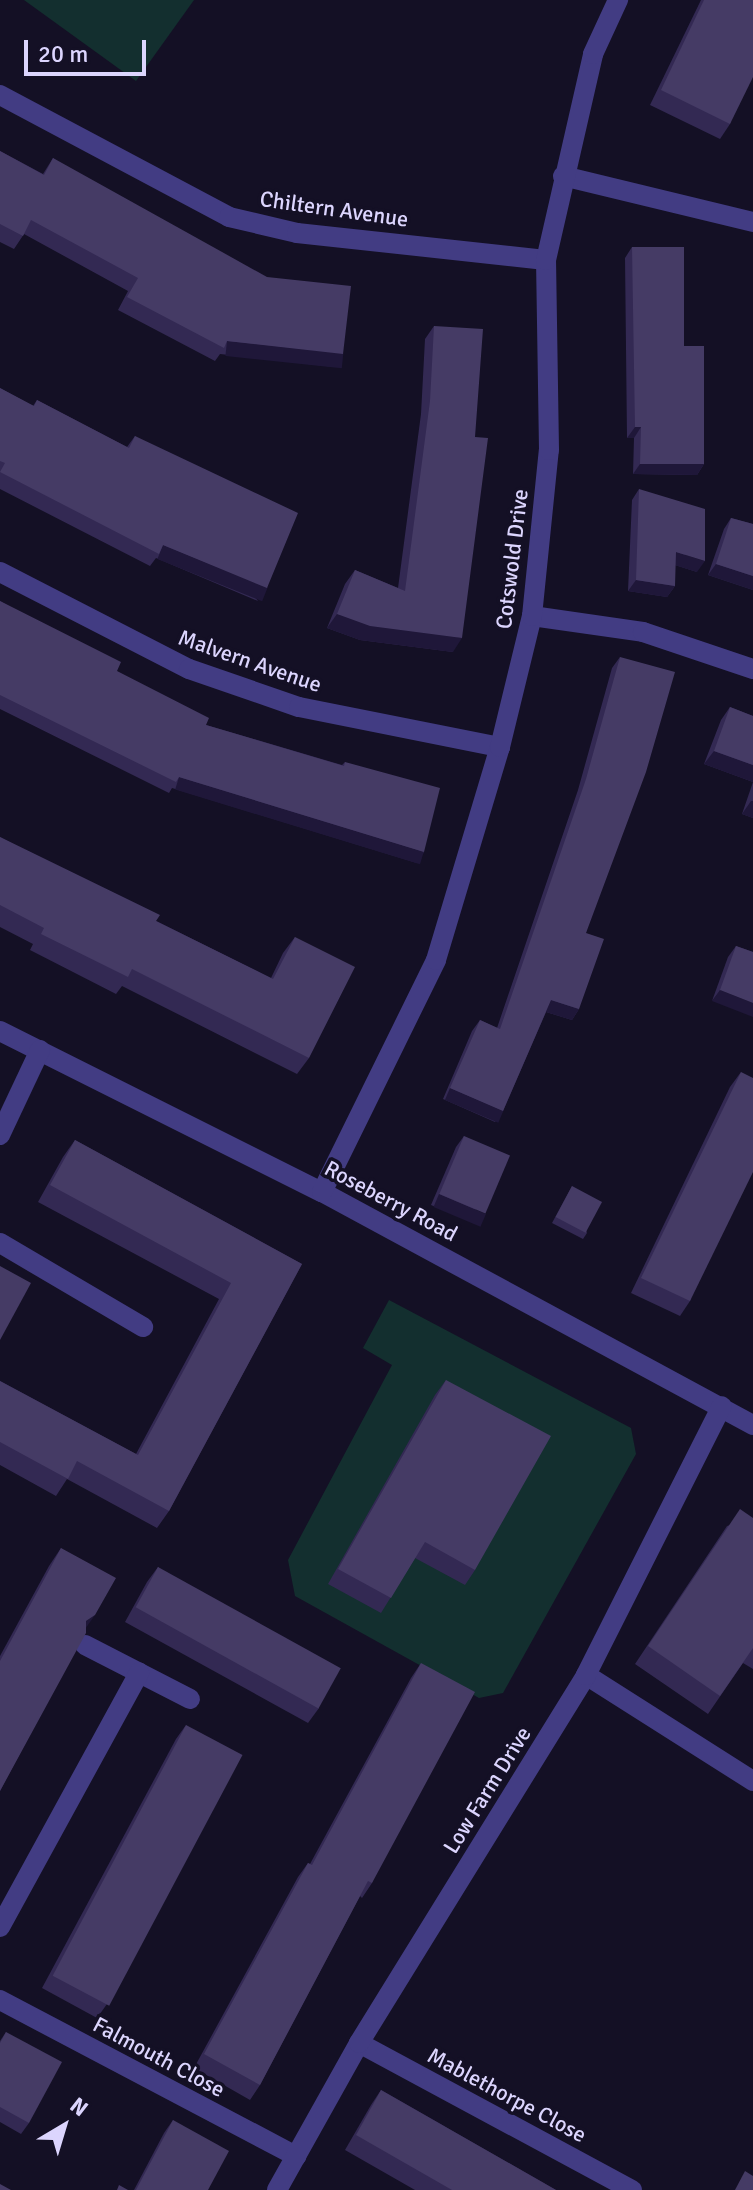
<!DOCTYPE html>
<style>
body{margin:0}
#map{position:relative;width:753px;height:2190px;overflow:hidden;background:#141025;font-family:Signika,sans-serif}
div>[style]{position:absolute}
.green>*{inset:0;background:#132f2f}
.minor>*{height:20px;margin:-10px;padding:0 10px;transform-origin:10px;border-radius:10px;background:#423c83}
.wall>*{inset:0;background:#332953}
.shaded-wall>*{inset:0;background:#1f1739;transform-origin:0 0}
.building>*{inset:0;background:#453b65;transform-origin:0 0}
span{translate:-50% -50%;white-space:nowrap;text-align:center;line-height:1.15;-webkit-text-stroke:7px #141025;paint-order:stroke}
.street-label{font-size:22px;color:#dcd5fe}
.north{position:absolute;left:24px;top:2086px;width:80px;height:80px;-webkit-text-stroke:6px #141025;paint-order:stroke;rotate:38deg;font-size:22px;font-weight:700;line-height:32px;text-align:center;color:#dcd5fe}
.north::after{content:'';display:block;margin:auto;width:28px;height:36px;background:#dcd5fe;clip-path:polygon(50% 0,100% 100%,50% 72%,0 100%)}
.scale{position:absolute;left:24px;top:40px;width:122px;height:36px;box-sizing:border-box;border:4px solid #dcd5fe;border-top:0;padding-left:10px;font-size:24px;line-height:28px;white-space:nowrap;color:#dcd5fe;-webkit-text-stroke:6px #141025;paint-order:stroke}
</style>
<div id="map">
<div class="green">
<i style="clip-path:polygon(24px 0,194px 0,136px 81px)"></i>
<i style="clip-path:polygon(389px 1300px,631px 1428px,636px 1454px,503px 1693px,479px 1698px,295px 1596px,288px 1560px,392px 1365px,363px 1348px)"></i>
</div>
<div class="minor">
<i style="left:0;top:95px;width:259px;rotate:28deg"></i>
<i style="left:229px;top:217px;width:70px;rotate:13.2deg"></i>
<i style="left:297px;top:233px;width:250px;rotate:6.2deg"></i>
<i style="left:563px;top:176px;width:195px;rotate:13.6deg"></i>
<i style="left:0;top:572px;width:212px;rotate:27.2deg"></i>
<i style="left:189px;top:669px;width:116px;rotate:19.1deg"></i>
<i style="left:299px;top:707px;width:205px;rotate:11.3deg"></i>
<i style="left:532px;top:616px;width:112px;rotate:8.2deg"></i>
<i style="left:643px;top:632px;width:116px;rotate:18.6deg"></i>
<i style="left:0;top:1031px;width:360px;rotate:26.6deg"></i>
<i style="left:322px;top:1192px;width:490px;rotate:28.4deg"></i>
<i style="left:0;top:1135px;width:94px;rotate:-64.8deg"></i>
<i style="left:322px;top:1192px;width:258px;rotate:-63.8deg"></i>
<i style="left:436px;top:960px;width:222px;rotate:-73.3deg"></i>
<i style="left:500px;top:747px;width:135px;rotate:-76.3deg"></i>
<i style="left:532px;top:616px;width:167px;rotate:-84.2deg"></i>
<i style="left:549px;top:450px;width:190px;rotate:-90.9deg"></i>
<i style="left:546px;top:260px;width:211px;rotate:-77.1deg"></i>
<i style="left:593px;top:54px;width:60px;rotate:-65.2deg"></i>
<i style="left:0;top:1243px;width:166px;rotate:30.4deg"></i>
<i style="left:85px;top:1645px;width:118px;rotate:27.2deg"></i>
<i style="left:586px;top:1675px;width:198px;rotate:32.4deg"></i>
<i style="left:0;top:1927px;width:290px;rotate:-61.3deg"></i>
<i style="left:0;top:2000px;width:335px;rotate:27.8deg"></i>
<i style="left:359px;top:2043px;width:310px;rotate:28.3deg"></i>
<i style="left:277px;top:2190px;width:168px;rotate:-60.8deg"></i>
<i style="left:359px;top:2043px;width:432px;rotate:-58.3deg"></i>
<i style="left:586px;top:1675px;width:301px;rotate:-63.2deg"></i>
</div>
<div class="wall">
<i style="clip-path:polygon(701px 0,753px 0,730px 124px,720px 139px,650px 105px)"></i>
<i style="clip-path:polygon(0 151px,43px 174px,53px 158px,334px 367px,220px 354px,215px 361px,118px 310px,128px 291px,24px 234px,14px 249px,0 242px)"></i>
<i style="clip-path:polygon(632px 247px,684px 346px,704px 464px,697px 475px,633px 474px,634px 438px,627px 438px,625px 258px)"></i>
<i style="clip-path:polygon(434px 326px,475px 437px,453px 652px,360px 640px,327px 628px,345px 584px,355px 570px,398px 588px,421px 414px,425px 339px)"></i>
<i style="clip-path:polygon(0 388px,33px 406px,37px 400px,127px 447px,135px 436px,258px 601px,156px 558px,150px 566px,0 489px)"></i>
<i style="clip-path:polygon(639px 489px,697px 572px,675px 565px,675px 586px,667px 597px,628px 591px,632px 500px)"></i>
<i style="clip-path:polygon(731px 518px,753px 524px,753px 590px,708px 575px,724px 529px)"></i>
<i style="clip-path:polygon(0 601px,206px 725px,342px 765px,345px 762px,424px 852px,417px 863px,172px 788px,169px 793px,0 709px)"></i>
<i style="clip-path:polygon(620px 657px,586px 933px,579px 1009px,572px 1020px,546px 1012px,503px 1111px,495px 1122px,443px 1099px,472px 1031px,480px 1020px,497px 1028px,578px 790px,612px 668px)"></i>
<i style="clip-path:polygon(730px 707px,753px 716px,753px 818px,742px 814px,753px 782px,704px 764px,721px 720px)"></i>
<i style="clip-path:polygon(0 837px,156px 921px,271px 978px,283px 953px,295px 937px,309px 1058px,297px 1074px,122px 986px,116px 994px,30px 950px,33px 944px,0 927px)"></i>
<i style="clip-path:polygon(736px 946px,753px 952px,712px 1001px,728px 957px)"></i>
<i style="clip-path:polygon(741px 1072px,690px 1301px,680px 1316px,631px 1293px,730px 1087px)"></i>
<i style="clip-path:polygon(464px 1136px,478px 1225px,431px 1205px,456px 1147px)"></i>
<i style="clip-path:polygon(75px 1140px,302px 1264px,169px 1511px,157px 1528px,67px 1479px,56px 1496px,0 1465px,0 1381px,136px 1454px,219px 1299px,38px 1202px,63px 1157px)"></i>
<i style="clip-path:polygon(572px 1186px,587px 1233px,583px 1239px,552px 1223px)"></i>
<i style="clip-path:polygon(446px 1380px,475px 1570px,465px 1585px,415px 1558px,381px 1613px,328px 1584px,435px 1395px)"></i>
<i style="clip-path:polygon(753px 1518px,753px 1669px,743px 1663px,708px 1714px,635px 1664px,727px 1526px)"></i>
<i style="clip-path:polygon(61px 1548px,86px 1629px,0 1791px,0 1656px,49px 1566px)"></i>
<i style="clip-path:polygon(158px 1567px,319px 1708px,308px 1723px,125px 1622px,147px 1582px)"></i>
<i style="clip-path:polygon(421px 1663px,372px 1883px,362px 1898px,360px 1896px,260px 2085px,250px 2100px,194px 2068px,298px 1877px,308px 1863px,310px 1864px,411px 1678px)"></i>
<i style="clip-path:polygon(186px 1725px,107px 2004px,97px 2018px,42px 1988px,176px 1739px)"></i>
<i style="clip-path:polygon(6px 2032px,29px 2123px,21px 2134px,0 2122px,0 2041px)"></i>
<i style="clip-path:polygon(381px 2090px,556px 2190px,415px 2190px,345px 2150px,371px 2105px)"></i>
<i style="clip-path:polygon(173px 2120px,208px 2190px,134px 2190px,164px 2133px)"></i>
</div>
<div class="shaded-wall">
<i style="left:227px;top:341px;width:117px;height:15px;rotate:6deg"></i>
<i style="clip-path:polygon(635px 427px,641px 427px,634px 438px,627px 438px)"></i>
<i style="clip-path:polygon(640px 464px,704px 464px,697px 475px,633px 474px)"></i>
<i style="left:163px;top:545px;width:113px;height:15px;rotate:22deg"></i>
<i style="clip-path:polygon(676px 552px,705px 561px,697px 572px,668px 563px)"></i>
<i style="clip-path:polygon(716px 564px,753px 576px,753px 590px,708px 575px)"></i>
<i style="clip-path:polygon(636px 580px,675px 586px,667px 597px,628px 591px)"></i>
<i style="clip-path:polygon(337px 614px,462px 638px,453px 652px,360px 640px,327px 628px)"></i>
<i style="clip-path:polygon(714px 751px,753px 765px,753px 782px,704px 764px)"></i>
<i style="left:179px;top:777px;width:256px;height:13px;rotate:17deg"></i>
<i style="clip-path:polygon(751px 801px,753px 801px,753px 818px,742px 814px)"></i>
<i style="clip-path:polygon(720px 990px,753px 1003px,753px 1017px,712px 1001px)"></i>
<i style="clip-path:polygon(551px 1000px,579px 1009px,572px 1020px,543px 1011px)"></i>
<i style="left:450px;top:1088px;width:58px;height:13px;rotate:23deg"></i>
<i style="left:439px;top:1194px;width:51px;height:14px;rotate:23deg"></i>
<i style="clip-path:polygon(95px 1615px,83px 1632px,86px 1621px)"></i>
</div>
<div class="building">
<i style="clip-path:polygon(704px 0,753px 0,753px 77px,730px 124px,661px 90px)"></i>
<i style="clip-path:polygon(0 151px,44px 175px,53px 158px,267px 277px,351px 286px,343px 354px,227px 341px,224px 348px,127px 297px,138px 278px,31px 220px,23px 236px,0 224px)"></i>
<i style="clip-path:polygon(632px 247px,684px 247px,684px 346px,704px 346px,704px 464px,640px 464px,641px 427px,635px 427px)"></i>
<i style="clip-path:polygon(434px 326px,483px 329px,475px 437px,488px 438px,462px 638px,370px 626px,337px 614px,355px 570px,405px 591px,430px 401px)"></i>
<i style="clip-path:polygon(0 388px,34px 406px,37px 400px,129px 448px,135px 436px,298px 513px,267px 588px,163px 545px,159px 554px,0 472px,5px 463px,0 461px)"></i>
<i style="clip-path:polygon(639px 489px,705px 509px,705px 561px,676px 552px,675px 586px,636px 580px)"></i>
<i style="clip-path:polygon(731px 518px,753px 524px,753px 576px,716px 564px)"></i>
<i style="clip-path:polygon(0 601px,121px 662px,117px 671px,209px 718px,206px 725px,344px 766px,345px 762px,440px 788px,424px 852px,179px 777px,176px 782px,0 695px)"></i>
<i style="clip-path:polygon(620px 657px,675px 672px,646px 772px,586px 933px,604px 939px,579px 1009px,551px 1000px,503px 1111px,450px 1088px,480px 1020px,500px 1029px,586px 779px)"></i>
<i style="clip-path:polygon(730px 707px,753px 716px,753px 765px,714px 751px)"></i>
<i style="clip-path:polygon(0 837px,160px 915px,156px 921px,273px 979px,295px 937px,355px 967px,309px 1058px,132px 969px,128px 977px,41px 934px,44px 928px,0 905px)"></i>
<i style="clip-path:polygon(736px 946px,753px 952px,753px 1003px,720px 990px)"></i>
<i style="clip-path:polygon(741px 1072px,753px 1078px,753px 1172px,690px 1301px,641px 1278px)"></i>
<i style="left:464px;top:1136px;width:50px;height:63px;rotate:23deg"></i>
<i style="clip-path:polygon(75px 1140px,302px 1264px,169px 1511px,77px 1461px,68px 1479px,0 1442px,0 1381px,138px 1455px,231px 1283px,50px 1185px)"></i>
<i style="left:572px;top:1186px;width:34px;height:35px;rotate:28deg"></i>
<i style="clip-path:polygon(0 1266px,31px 1283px,0 1340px)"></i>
<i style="clip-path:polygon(446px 1380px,551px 1436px,475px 1570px,425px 1542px,391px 1598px,338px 1569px)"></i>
<i style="clip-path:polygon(740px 1509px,753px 1518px,753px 1648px,720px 1696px,648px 1646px)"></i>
<i style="clip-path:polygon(61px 1548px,116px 1578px,95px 1615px,86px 1621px,86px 1633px,0 1791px,0 1661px)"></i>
<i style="left:158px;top:1567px;width:209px;height:46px;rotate:29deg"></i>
<i style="clip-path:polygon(421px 1663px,475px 1692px,372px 1883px,368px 1881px,260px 2085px,204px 2054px,308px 1863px,312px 1865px)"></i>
<i style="left:186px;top:1725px;width:64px;height:284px;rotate:28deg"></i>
<i style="clip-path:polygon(6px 2032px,62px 2062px,29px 2123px,0 2107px,0 2043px)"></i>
<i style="clip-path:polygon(381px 2090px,556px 2190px,452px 2190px,356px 2135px)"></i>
<i style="clip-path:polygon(173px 2120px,229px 2151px,208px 2190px,136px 2190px)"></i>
<i style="clip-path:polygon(745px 2171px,753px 2176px,753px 2190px,735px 2190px)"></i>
<i style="clip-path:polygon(0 2184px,11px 2190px,0 2190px)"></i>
<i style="clip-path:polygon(119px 2185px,128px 2190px,117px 2190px)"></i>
</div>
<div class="street-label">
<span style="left:334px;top:209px;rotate:8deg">Chiltern Avenue</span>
<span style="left:512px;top:559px;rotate:-83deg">Cotswold Drive</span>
<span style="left:250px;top:661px;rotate:19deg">Malvern Avenue</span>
<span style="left:391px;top:1201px;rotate:28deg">Roseberry Road</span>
<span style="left:487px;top:1790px;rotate:-58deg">Low Farm Drive</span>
<span style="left:159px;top:2057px;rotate:28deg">Falmouth Close</span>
<span style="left:507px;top:2095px;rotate:28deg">Mablethorpe Close</span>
</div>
<div class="north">N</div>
<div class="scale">20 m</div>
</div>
